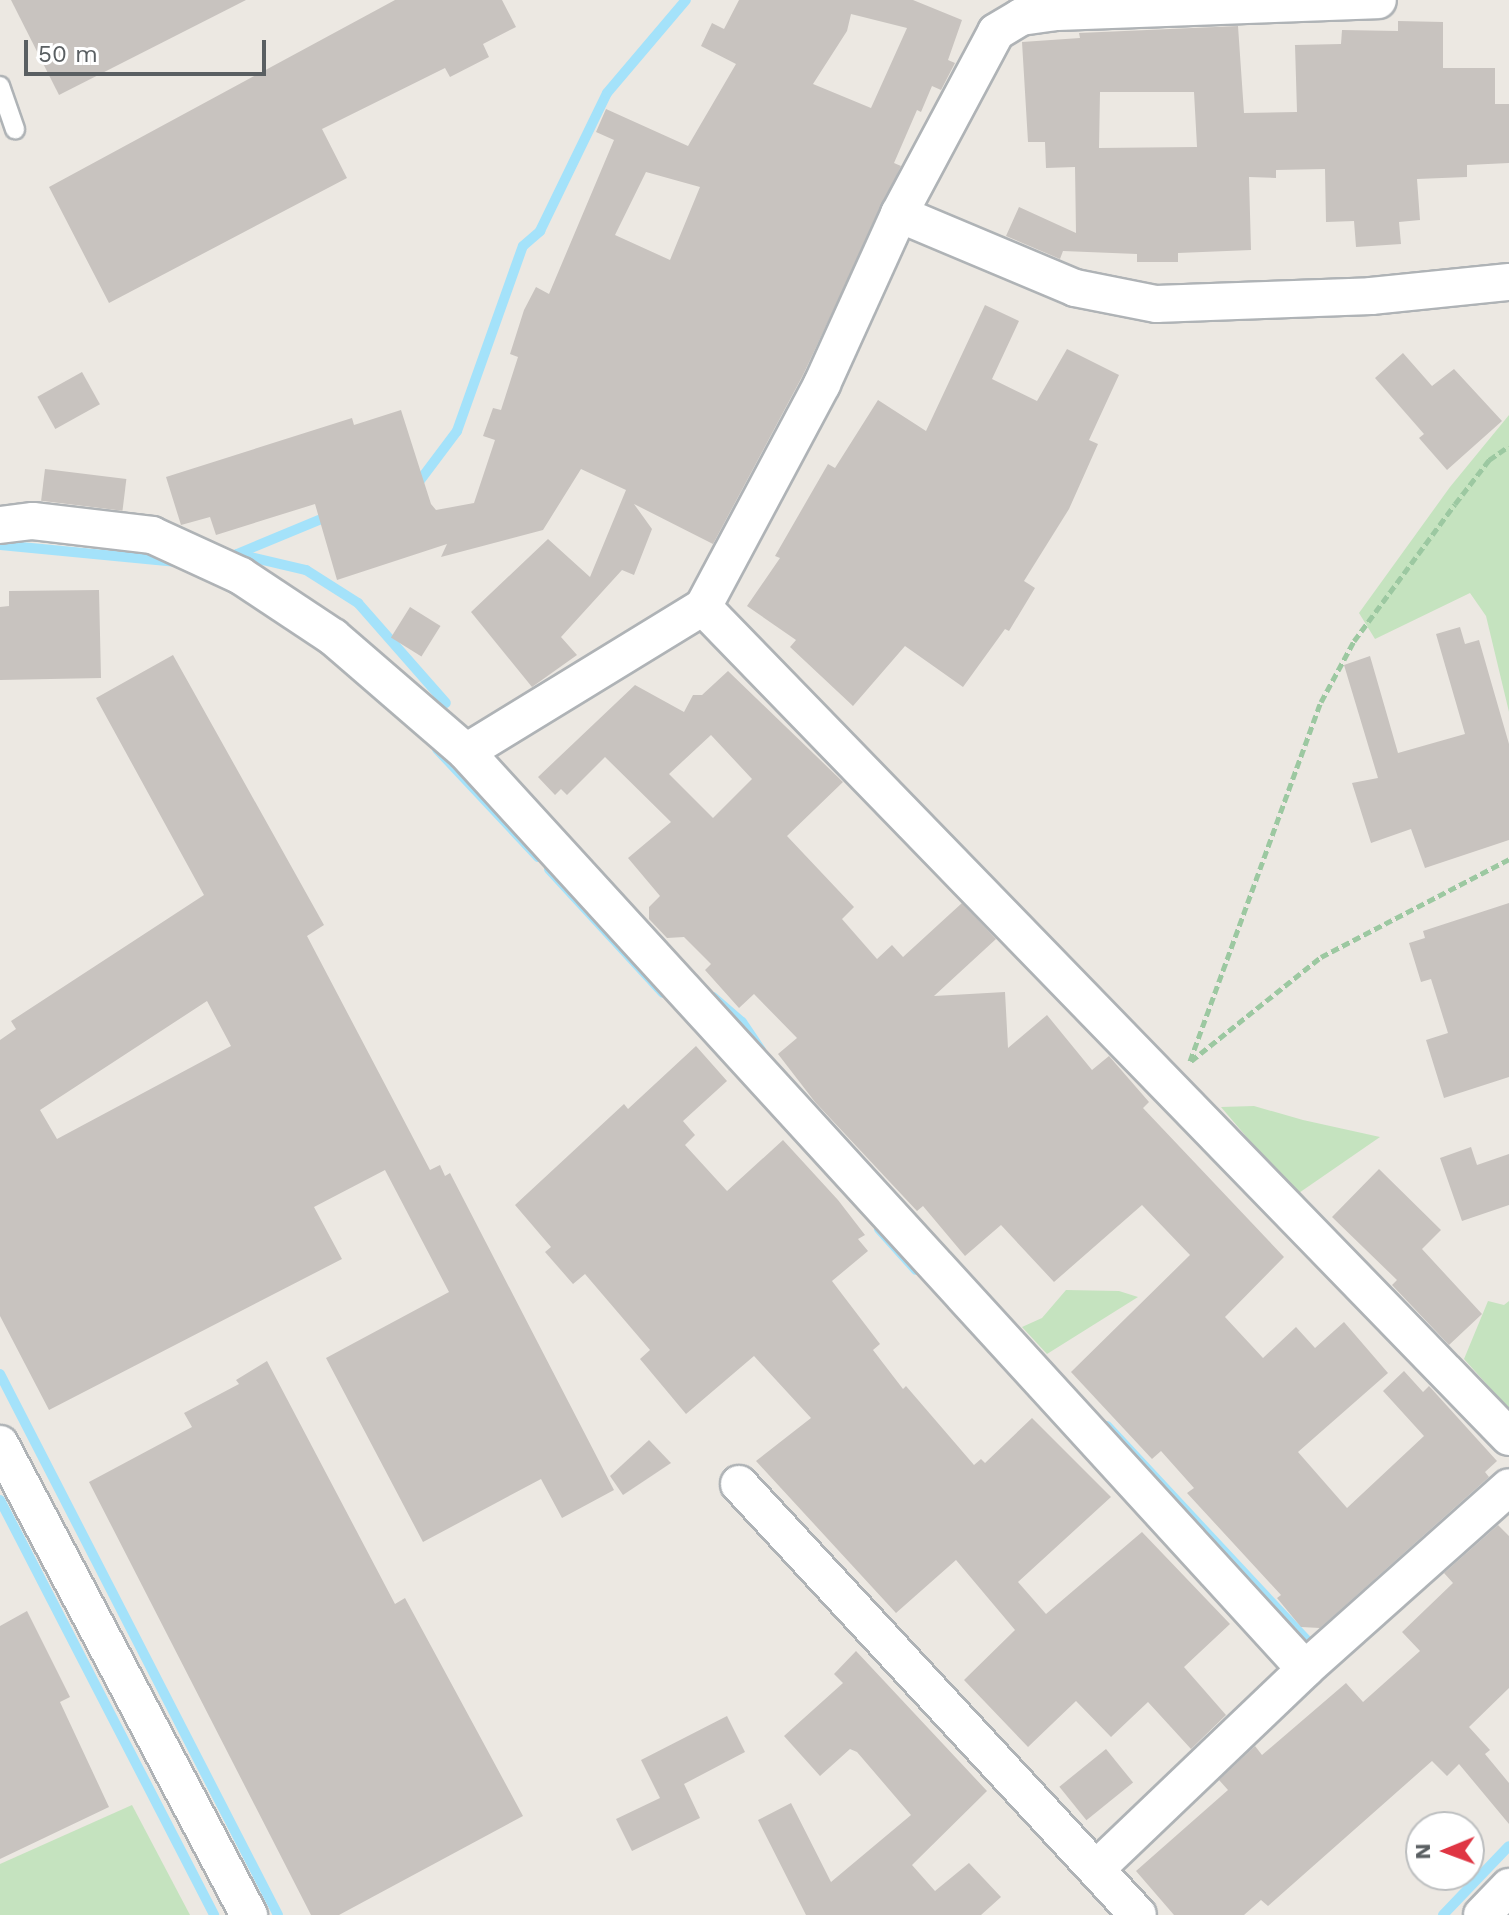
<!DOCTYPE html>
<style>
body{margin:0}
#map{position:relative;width:1509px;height:1915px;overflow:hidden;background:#ece8e2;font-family:"Work Sans",sans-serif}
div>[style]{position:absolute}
.green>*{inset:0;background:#c5e3bf}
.stream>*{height:10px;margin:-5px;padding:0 5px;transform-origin:5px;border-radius:5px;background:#a4e2fa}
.building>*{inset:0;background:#c8c3bf;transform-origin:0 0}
.path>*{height:5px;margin-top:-2.5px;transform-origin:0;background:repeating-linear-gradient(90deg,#9cc8a1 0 8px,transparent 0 12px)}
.roads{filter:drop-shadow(2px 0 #afb3b6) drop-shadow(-2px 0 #afb3b6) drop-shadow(0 2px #afb3b6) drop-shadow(0 -2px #afb3b6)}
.service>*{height:18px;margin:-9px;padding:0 9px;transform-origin:9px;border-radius:9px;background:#fff}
.minor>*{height:36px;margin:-18px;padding:0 18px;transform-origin:18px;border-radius:18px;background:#fff}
span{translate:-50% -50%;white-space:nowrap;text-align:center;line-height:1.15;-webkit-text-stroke:7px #fff;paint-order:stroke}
.north{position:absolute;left:1405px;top:1811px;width:80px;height:80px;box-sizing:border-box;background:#fff;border:2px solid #bdbfc0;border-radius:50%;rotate:269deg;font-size:22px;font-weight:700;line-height:32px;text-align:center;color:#5a5f62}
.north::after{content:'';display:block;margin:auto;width:28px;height:36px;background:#df3543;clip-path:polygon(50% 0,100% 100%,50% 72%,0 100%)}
.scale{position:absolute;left:24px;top:40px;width:242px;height:36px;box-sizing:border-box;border:4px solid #5a5f62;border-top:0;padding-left:10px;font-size:24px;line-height:28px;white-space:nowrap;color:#5a5f62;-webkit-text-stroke:6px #fff;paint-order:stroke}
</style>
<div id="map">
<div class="green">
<i style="clip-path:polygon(1509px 415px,1509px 712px,1486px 616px,1470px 593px,1375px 639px,1359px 613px,1450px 487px)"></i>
<i style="clip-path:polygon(1254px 1106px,1303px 1120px,1380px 1137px,1296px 1195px,1221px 1107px)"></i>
<i style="clip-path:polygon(1066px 1290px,1119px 1291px,1138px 1297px,1047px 1354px,1022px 1327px,1042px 1318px)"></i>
<i style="clip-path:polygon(1488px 1301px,1504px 1305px,1509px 1301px,1509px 1409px,1464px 1359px)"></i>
<i style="clip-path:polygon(132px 1805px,190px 1915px,0 1915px,0 1864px)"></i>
</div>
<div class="stream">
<i style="left:415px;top:487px;width:70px;rotate:-53.1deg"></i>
<i style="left:457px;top:431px;width:196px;rotate:-70.4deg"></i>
<i style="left:523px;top:246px;width:23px;rotate:-41deg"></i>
<i style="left:540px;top:231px;width:153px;rotate:-64.1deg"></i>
<i style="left:607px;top:93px;width:122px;rotate:-49.7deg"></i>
<i style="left:0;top:545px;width:178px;rotate:5.5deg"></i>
<i style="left:237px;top:554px;width:102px;rotate:-22.5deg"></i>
<i style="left:237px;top:554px;width:71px;rotate:13.1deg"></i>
<i style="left:306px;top:570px;width:62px;rotate:32.4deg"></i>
<i style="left:358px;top:603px;width:133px;rotate:48.7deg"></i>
<i style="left:437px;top:749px;width:148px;rotate:46.9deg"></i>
<i style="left:549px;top:869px;width:168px;rotate:47.4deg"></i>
<i style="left:713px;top:997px;width:38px;rotate:41deg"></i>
<i style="left:742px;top:1022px;width:34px;rotate:56deg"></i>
<i style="left:879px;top:1229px;width:55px;rotate:47.9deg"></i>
<i style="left:0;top:1374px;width:608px;rotate:62.8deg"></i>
<i style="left:1107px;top:1426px;width:308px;rotate:47deg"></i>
<i style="left:0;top:1500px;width:467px;rotate:62.7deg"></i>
<i style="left:1443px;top:1915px;width:95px;rotate:-46.3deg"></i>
</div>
<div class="building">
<i style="clip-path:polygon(11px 0,246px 0,59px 95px)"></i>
<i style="clip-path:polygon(395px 0,502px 0,516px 27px,483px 44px,489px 57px,450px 77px,445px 68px,322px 129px,347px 178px,109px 303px,49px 187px)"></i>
<i style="clip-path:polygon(evenodd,739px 0,913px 0,962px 20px,948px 60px,955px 63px,941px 90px,932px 86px,921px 112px,917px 110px,894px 163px,901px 166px,803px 375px,713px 544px,634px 504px,652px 529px,634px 575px,622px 570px,561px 637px,577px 655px,532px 687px,471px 612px,548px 539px,590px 577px,626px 490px,581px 469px,543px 530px,441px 557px,447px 544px,337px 580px,315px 504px,216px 535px,210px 517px,181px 525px,166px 477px,352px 418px,354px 425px,401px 410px,431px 504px,436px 510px,474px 503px,495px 440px,483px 436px,493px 408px,501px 410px,518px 357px,510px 354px,524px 310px,536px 287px,549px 294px,614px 140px,596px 132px,606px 109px,688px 146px,736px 64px,701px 46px,712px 23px,724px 29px,739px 0,851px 14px,907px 28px,871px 108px,813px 84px,847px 31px,851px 14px,739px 0,646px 172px,700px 187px,670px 260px,615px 235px,646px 172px)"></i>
<i style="clip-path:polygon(evenodd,1398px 21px,1443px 22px,1443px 68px,1495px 68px,1495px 104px,1509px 104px,1509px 163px,1467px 165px,1467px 177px,1417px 179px,1420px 220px,1399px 222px,1401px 244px,1356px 247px,1354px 221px,1326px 222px,1325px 169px,1276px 170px,1276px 178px,1249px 177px,1251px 250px,1178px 253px,1178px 262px,1137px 262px,1137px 254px,1063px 251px,1060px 259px,1006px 236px,1019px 207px,1076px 233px,1075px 167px,1046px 168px,1045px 142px,1028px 142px,1022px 42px,1080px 38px,1079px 33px,1238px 26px,1244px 113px,1297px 112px,1295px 45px,1341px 44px,1342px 30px,1398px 31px,1398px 21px,1100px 92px,1194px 92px,1197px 147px,1099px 148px,1100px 92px)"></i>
<i style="clip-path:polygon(985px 305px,1019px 321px,992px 379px,1037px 401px,1067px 349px,1119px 375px,1089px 440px,1098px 444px,1069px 509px,1024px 581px,1035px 588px,1009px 631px,1005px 629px,963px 687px,905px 646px,853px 706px,790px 647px,796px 640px,747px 606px,780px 558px,775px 556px,828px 464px,835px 468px,878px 400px,926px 431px)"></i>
<i style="clip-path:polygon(1403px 353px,1432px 386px,1454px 369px,1502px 421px,1447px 470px,1419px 438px,1424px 434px,1375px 378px)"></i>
<i style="left:82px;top:372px;width:37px;height:51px;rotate:61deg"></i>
<i style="left:45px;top:469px;width:82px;height:32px;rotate:7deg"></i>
<i style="clip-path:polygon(99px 590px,101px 678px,0 680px,0 607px,9px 606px,9px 591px)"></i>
<i style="left:410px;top:607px;width:36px;height:36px;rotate:32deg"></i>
<i style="clip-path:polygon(1460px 627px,1465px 644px,1479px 640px,1509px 744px,1509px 840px,1425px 868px,1411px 829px,1371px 843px,1352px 783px,1378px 778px,1344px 665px,1370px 656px,1398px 753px,1465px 734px,1436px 634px)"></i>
<i style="clip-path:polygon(evenodd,173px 655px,324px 925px,307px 936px,430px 1170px,440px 1165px,445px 1176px,450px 1173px,614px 1490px,562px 1518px,541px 1479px,423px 1542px,326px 1358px,449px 1292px,385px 1170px,314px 1207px,342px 1259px,49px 1410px,0 1316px,0 1040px,16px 1029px,11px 1021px,204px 895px,96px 698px,173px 655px,207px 1001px,231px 1046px,57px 1139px,40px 1110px,207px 1001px)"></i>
<i style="clip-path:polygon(evenodd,728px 671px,843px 782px,787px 836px,854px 907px,842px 919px,877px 959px,892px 945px,903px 957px,962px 903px,996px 939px,934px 996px,1005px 992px,1008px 1048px,1047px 1015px,1092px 1070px,1109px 1056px,1149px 1102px,1143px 1108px,1284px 1257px,1225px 1317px,1263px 1358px,1296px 1327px,1315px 1348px,1344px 1322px,1388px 1373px,1298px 1452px,1347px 1508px,1424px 1436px,1383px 1391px,1404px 1371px,1423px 1392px,1429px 1386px,1497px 1461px,1485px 1472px,1489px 1477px,1320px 1628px,1301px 1627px,1277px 1598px,1281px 1595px,1187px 1493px,1194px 1488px,1161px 1451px,1152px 1459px,1071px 1372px,1190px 1255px,1142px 1205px,1054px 1282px,1001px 1225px,965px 1256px,923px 1206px,917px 1211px,815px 1102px,778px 1054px,797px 1038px,754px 994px,739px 1008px,705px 970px,711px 964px,684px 937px,667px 938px,649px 919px,649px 907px,660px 896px,628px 858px,671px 822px,605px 757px,567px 795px,561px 789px,555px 795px,538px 777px,635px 685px,684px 712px,693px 695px,702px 695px,728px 671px,711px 735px,752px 779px,713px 818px,669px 774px,711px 735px)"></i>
<i style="clip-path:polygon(1509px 903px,1509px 1077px,1444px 1098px,1426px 1040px,1448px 1033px,1431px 979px,1421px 982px,1409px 943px,1425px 938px,1423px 931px)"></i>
<i style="clip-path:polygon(696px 1046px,727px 1081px,683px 1121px,695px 1135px,685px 1145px,727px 1191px,783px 1140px,838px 1200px,865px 1235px,858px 1239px,868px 1251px,832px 1281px,880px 1344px,873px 1350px,903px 1389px,906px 1386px,974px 1465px,981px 1459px,985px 1463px,1032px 1418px,1111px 1497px,1018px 1582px,1046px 1614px,1142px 1532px,1230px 1624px,1184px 1667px,1226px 1715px,1191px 1749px,1148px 1702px,1111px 1737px,1076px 1701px,1028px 1747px,964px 1680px,1015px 1630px,956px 1560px,896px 1613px,756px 1461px,811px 1418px,754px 1356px,686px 1414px,640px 1359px,650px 1350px,585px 1274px,573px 1284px,545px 1252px,551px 1247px,515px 1205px,624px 1104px,628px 1109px)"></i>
<i style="clip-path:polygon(1471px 1147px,1477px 1165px,1509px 1154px,1509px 1205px,1462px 1221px,1440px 1158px)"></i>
<i style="clip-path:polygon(1379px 1169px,1441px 1230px,1422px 1249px,1482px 1314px,1449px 1345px,1392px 1285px,1397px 1280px,1332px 1217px)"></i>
<i style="clip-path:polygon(267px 1361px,395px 1604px,405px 1598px,523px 1816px,339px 1915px,311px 1915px,89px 1482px,192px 1427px,184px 1413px,239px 1384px,236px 1380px)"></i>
<i style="clip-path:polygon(649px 1440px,671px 1463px,623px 1495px,610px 1476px)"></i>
<i style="clip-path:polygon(1498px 1525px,1509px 1536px,1509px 1688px,1469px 1727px,1490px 1750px,1485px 1754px,1509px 1783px,1509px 1824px,1459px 1764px,1447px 1776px,1432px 1761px,1268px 1906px,1261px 1900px,1244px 1915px,1174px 1915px,1136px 1871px,1228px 1790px,1219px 1780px,1255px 1746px,1262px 1755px,1346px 1683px,1363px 1702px,1420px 1651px,1402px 1632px,1453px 1583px,1444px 1573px)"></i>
<i style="clip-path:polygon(27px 1611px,70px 1697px,60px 1702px,109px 1807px,0 1859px,0 1626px)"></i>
<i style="clip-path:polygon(856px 1651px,987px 1791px,912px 1865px,935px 1891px,969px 1863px,1001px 1897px,981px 1915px,806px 1915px,758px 1820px,791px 1803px,831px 1882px,911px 1815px,857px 1752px,850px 1749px,820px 1776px,784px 1736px,843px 1683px,834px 1674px)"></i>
<i style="clip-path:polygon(727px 1716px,745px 1752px,684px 1784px,700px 1818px,632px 1851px,616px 1819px,660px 1798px,641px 1760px)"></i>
<i style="left:1106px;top:1749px;width:43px;height:60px;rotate:51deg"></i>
</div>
<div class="path">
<i style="left:1190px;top:1061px;width:382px;rotate:-70deg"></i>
<i style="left:1321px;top:702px;width:69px;rotate:-61.6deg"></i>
<i style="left:1354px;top:641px;width:170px;rotate:-53.6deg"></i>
<i style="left:1455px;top:504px;width:56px;rotate:-52.3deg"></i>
<i style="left:1489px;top:460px;width:24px;rotate:-35deg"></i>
<i style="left:1191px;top:1061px;width:166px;rotate:-38.7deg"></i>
<i style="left:1321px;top:957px;width:212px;rotate:-27.5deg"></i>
</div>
<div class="roads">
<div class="service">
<i style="left:0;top:86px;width:46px;rotate:70.8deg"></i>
</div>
<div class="minor">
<i style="left:899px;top:214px;width:191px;rotate:22.8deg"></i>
<i style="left:1075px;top:288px;width:83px;rotate:11.2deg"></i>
<i style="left:1156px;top:304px;width:215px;rotate:-2.1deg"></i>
<i style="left:1371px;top:296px;width:139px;rotate:-5.8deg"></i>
<i style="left:0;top:525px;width:33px;rotate:-7deg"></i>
<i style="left:33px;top:521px;width:120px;rotate:6.7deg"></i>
<i style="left:152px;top:535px;width:98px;rotate:24.7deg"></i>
<i style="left:241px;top:576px;width:110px;rotate:33.5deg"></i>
<i style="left:333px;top:637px;width:176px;rotate:40.8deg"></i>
<i style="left:466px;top:752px;width:1243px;rotate:47.54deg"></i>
<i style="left:703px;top:607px;width:1157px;rotate:45.84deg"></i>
<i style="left:466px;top:752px;width:278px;rotate:-31.5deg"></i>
<i style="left:703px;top:607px;width:253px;rotate:-61.9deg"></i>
<i style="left:822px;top:384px;width:187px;rotate:-65.6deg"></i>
<i style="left:899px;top:214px;width:206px;rotate:-61.9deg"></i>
<i style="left:996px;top:32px;width:29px;rotate:-31deg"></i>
<i style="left:1021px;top:17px;width:34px;rotate:-8deg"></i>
<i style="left:1055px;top:12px;width:323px;rotate:-2.1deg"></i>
<i style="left:0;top:1444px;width:533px;rotate:62.14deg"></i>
<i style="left:739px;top:1484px;width:587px;rotate:47.21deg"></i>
<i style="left:1096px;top:1869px;width:289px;rotate:-43.7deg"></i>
<i style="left:1305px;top:1669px;width:273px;rotate:-41.7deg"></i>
<i style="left:1482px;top:1915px;width:39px;rotate:-46deg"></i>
</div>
</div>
<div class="north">N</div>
<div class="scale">50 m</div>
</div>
